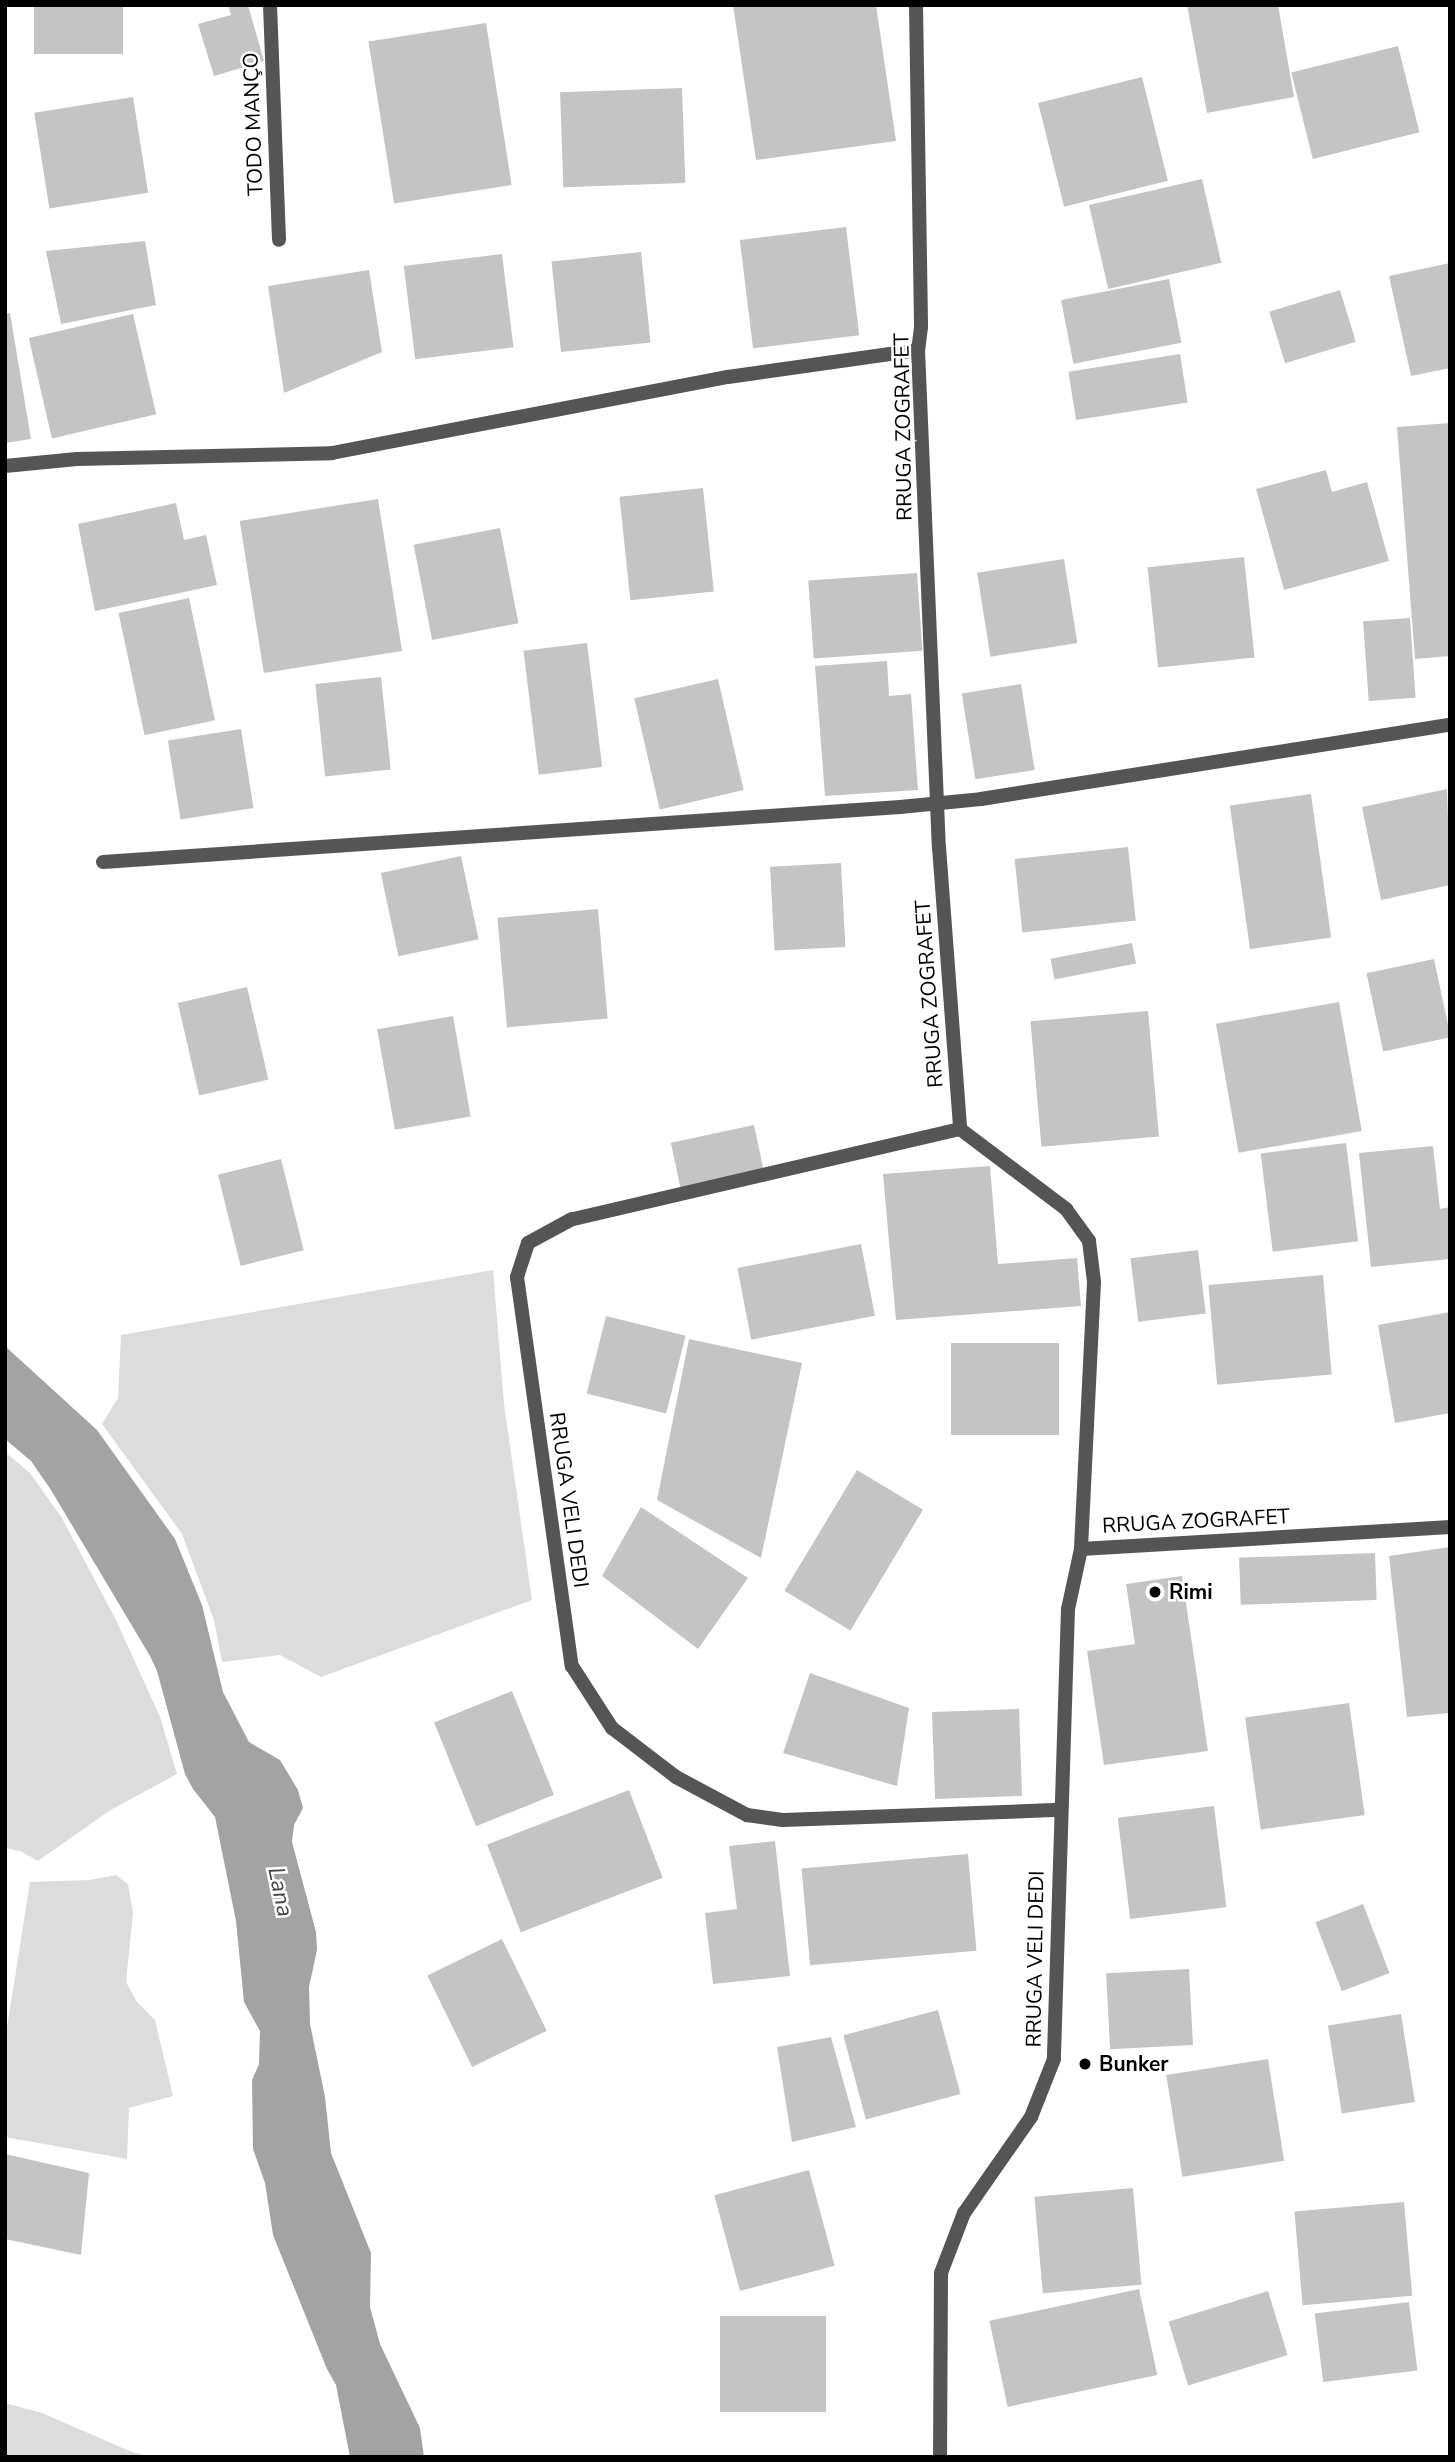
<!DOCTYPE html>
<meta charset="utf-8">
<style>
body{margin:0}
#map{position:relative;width:1455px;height:2462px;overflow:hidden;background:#fff;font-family:"Nunito Sans",sans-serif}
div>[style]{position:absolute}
.green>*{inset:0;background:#dcdcdc}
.water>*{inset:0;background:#a3a3a3}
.building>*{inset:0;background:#c4c4c4;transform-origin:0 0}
.minor>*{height:14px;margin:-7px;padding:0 7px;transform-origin:7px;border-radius:7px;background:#555}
.dots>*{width:19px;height:19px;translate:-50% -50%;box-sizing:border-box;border:4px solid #fff;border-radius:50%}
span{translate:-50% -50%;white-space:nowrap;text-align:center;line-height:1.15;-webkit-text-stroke:5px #fff;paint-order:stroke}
.street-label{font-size:21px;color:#000}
.poi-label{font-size:21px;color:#000;font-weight:700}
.left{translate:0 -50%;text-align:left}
.water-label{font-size:23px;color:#444;font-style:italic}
.frame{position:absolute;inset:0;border:7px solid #000;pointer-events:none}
</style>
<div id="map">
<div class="green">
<i style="clip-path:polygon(493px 1270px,504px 1404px,532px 1600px,321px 1677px,280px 1655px,222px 1662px,214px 1620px,182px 1534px,102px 1424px,118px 1398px,121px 1335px)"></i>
<i style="clip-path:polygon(5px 1452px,30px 1473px,62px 1518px,116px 1620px,160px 1717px,177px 1774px,109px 1811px,38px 1861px,20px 1851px,5px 1848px)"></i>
<i style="clip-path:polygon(116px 1875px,128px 1884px,133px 1913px,126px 1982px,137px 2002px,155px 2020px,173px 2096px,129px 2108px,127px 2159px,5px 2137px,5px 2040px,30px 1882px,89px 1880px)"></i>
<i style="clip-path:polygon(5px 2403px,42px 2413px,132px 2452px,152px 2457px,5px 2457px)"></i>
</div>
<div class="water">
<i style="clip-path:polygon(5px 1346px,97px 1430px,175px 1539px,202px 1605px,223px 1692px,249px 1742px,280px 1760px,298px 1790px,303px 1808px,294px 1825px,292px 1842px,316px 1932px,317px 1950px,309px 1987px,310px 2024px,325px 2097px,331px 2153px,371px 2253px,370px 2307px,380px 2344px,420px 2428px,424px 2457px,350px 2457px,336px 2385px,327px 2369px,273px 2235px,265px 2183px,253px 2149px,252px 2080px,259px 2064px,260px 2031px,244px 2002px,236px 1921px,215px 1817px,193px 1789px,185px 1774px,157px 1671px,150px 1656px,51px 1490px,31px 1461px,5px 1439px)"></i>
</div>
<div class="building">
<i style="left:34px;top:5px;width:89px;height:49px"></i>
<i style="clip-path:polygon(228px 5px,248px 5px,264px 61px,214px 76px,198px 24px,231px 15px)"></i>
<i style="clip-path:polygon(733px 5px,876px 5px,896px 141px,756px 160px)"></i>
<i style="clip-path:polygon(1187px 5px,1278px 5px,1294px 97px,1207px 113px)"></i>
<i style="left:486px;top:23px;width:164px;height:119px;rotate:81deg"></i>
<i style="left:1398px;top:46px;width:89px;height:110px;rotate:76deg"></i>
<i style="left:1142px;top:77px;width:107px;height:107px;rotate:76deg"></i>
<i style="left:682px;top:88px;width:95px;height:122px;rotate:88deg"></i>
<i style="left:133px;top:97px;width:97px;height:100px;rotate:81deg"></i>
<i style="left:1202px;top:179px;width:86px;height:116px;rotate:77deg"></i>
<i style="left:846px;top:227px;width:109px;height:107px;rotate:83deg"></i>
<i style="clip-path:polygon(145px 241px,156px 305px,61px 324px,46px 251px)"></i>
<i style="left:641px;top:252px;width:91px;height:90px;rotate:84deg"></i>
<i style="left:502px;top:254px;width:94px;height:99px;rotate:83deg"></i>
<i style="clip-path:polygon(1450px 263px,1450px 368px,1411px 376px,1389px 276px)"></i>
<i style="clip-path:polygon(369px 270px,382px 352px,284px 393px,268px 286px)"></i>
<i style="left:1169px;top:279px;width:65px;height:110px;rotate:79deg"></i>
<i style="left:1340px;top:290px;width:54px;height:74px;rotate:73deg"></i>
<i style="clip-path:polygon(10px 313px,31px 439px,5px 443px,5px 314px)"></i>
<i style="left:133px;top:314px;width:103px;height:107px;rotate:77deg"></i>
<i style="left:1180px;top:354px;width:49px;height:113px;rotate:81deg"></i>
<i style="clip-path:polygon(1450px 423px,1450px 656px,1415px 659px,1397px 427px)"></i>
<i style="clip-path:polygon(1326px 470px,1332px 492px,1367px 482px,1389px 561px,1284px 590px,1256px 489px)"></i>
<i style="left:703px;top:488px;width:104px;height:84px;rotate:84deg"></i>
<i style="left:378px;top:499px;width:154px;height:140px;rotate:81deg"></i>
<i style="clip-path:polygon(176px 503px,184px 540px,206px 535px,217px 585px,95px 611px,78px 524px)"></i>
<i style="left:500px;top:528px;width:97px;height:88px;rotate:79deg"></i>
<i style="left:1244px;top:557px;width:101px;height:97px;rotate:84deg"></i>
<i style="left:1064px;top:559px;width:85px;height:88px;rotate:81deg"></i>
<i style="left:917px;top:573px;width:78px;height:109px;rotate:86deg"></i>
<i style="left:189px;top:598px;width:125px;height:72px;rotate:78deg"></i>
<i style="left:1410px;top:618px;width:80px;height:47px;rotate:86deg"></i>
<i style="left:587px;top:643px;width:125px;height:64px;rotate:83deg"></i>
<i style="clip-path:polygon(887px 661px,889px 696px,911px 694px,918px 790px,825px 796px,815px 666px)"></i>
<i style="left:381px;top:677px;width:93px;height:66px;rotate:84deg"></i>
<i style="left:718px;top:679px;width:114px;height:86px;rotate:77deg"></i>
<i style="left:1021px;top:684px;width:87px;height:60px;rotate:81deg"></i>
<i style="left:241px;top:729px;width:80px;height:74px;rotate:81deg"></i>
<i style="clip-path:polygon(1447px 789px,1450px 885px,1381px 900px,1362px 807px)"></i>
<i style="left:1311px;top:794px;width:145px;height:82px;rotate:82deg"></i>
<i style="left:1128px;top:847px;width:74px;height:114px;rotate:84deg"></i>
<i style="left:461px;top:856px;width:85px;height:82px;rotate:78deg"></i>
<i style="left:841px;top:863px;width:84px;height:71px;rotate:87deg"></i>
<i style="left:598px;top:909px;width:110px;height:101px;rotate:85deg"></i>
<i style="left:1132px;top:943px;width:21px;height:83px;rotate:79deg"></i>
<i style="left:1434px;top:959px;width:80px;height:69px;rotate:78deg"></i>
<i style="left:247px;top:987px;width:95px;height:71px;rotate:77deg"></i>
<i style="left:1339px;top:1002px;width:131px;height:125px;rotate:80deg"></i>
<i style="left:1148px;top:1011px;width:126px;height:118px;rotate:85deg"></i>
<i style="left:453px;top:1016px;width:102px;height:77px;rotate:80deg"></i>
<i style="left:754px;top:1125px;width:47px;height:85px;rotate:78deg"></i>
<i style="left:1346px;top:1143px;width:99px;height:86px;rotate:83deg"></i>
<i style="clip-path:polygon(1433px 1146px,1440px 1209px,1450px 1207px,1450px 1259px,1371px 1267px,1359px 1153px)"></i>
<i style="left:281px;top:1159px;width:94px;height:65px;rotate:76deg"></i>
<i style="clip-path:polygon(990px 1166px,998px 1264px,1077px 1258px,1081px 1306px,896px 1320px,883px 1174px)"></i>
<i style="left:861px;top:1244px;width:73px;height:126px;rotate:79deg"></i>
<i style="left:1198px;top:1250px;width:64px;height:68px;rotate:83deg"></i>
<i style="left:1323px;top:1275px;width:100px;height:115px;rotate:85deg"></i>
<i style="clip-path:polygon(1450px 1312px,1450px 1413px,1395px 1423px,1378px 1325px)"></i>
<i style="left:606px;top:1316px;width:82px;height:80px;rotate:14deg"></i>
<i style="clip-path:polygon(689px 1339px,802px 1363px,761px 1558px,657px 1500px)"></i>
<i style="left:1059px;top:1343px;width:92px;height:108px;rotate:90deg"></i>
<i style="left:857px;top:1470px;width:77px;height:141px;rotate:31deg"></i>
<i style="clip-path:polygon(641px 1507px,748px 1578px,698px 1649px,602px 1576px)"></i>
<i style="clip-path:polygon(1450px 1547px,1450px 1713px,1407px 1717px,1389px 1556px)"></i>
<i style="left:1375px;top:1553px;width:47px;height:136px;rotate:88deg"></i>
<i style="clip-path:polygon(1182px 1576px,1208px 1751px,1104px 1765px,1087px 1651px,1135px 1644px,1126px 1584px)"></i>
<i style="clip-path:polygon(810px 1673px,909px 1708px,897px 1786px,783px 1753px)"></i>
<i style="left:512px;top:1691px;width:112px;height:84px;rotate:68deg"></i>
<i style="left:1349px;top:1703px;width:113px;height:105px;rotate:82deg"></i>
<i style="left:1019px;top:1709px;width:87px;height:87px;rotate:88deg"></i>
<i style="left:629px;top:1790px;width:94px;height:152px;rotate:69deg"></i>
<i style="left:1214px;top:1806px;width:102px;height:97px;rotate:83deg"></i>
<i style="clip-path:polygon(775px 1841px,790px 1976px,713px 1984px,705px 1913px,737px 1909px,729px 1846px)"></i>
<i style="left:968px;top:1854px;width:97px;height:167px;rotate:85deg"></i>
<i style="left:1363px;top:1904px;width:74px;height:51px;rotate:69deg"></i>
<i style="left:502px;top:1939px;width:102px;height:83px;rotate:64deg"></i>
<i style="left:1189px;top:1969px;width:76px;height:83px;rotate:87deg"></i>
<i style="left:938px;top:2010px;width:87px;height:98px;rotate:75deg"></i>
<i style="left:1401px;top:2014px;width:89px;height:74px;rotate:81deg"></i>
<i style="clip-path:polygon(831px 2037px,856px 2127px,792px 2142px,777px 2047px)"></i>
<i style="left:1268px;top:2059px;width:103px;height:103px;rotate:81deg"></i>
<i style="clip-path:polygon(5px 2154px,89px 2173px,81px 2255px,5px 2239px)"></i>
<i style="left:809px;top:2170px;width:99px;height:98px;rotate:75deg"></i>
<i style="left:1133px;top:2188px;width:97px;height:99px;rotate:85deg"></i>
<i style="left:1404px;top:2202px;width:94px;height:110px;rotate:85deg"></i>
<i style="left:1139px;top:2289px;width:88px;height:153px;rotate:78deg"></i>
<i style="left:1268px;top:2291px;width:67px;height:104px;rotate:73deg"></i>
<i style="left:1409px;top:2302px;width:69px;height:95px;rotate:83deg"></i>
<i style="left:720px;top:2316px;width:106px;height:96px"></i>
</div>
<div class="minor">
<i style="left:270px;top:5px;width:235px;rotate:87.8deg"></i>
<i style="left:916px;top:5px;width:322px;rotate:89.1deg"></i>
<i style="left:921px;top:327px;width:23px;rotate:97deg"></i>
<i style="left:918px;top:350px;width:497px;rotate:87.6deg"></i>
<i style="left:939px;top:847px;width:283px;rotate:85.7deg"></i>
<i style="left:960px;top:1129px;width:133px;rotate:37deg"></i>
<i style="left:1066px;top:1209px;width:39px;rotate:54deg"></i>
<i style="left:1089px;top:1241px;width:41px;rotate:83deg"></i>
<i style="left:1094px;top:1282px;width:267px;rotate:92.8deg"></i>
<i style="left:1081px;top:1549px;width:61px;rotate:102.2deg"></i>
<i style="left:1068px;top:1609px;width:450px;rotate:91.8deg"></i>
<i style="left:1054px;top:2059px;width:62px;rotate:111.6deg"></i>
<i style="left:1031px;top:2117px;width:117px;rotate:124.9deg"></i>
<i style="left:964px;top:2213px;width:64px;rotate:111deg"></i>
<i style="left:941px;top:2273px;width:184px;rotate:90.3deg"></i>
<i style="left:5px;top:466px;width:72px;rotate:-5.6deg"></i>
<i style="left:77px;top:459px;width:255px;rotate:-1.3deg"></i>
<i style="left:332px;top:453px;width:403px;rotate:-10.9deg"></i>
<i style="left:728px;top:377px;width:192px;rotate:-8.1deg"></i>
<i style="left:103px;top:862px;width:799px;rotate:-3.95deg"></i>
<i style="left:900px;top:807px;width:81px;rotate:-5.6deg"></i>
<i style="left:981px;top:799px;width:475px;rotate:-9deg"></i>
<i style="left:960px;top:1129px;width:398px;rotate:166.9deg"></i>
<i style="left:572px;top:1219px;width:50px;rotate:151.4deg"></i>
<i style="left:528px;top:1243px;width:36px;rotate:108deg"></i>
<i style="left:517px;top:1277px;width:393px;rotate:82deg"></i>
<i style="left:572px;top:1666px;width:74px;rotate:57.2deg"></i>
<i style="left:612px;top:1728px;width:81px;rotate:37.4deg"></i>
<i style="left:676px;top:1777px;width:81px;rotate:28.2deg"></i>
<i style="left:747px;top:1815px;width:36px;rotate:8deg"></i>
<i style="left:783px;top:1820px;width:277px;rotate:-2.1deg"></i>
<i style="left:1081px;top:1549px;width:370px;rotate:-3.4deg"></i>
</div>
<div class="dots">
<i style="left:1155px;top:1592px;background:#000"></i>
<i style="left:1085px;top:2064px;background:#000"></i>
</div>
<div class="street-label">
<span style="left:253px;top:124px;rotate:-92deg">TODO MANÇO</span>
<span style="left:903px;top:427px;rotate:-91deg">RRUGA ZOGRAFET</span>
<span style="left:929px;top:994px;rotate:-94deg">RRUGA ZOGRAFET</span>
<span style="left:569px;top:1500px;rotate:82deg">RRUGA VELI DEDI</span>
<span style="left:1196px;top:1521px;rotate:-3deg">RRUGA ZOGRAFET</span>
<span style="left:1035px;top:1959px;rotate:-89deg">RRUGA VELI DEDI</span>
</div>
<div class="poi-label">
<span class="left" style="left:1169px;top:1592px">Rimi</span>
<span class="left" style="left:1099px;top:2064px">Bunker</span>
</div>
<div class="water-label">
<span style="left:280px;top:1892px;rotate:78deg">Lana</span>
</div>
<div class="frame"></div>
</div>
